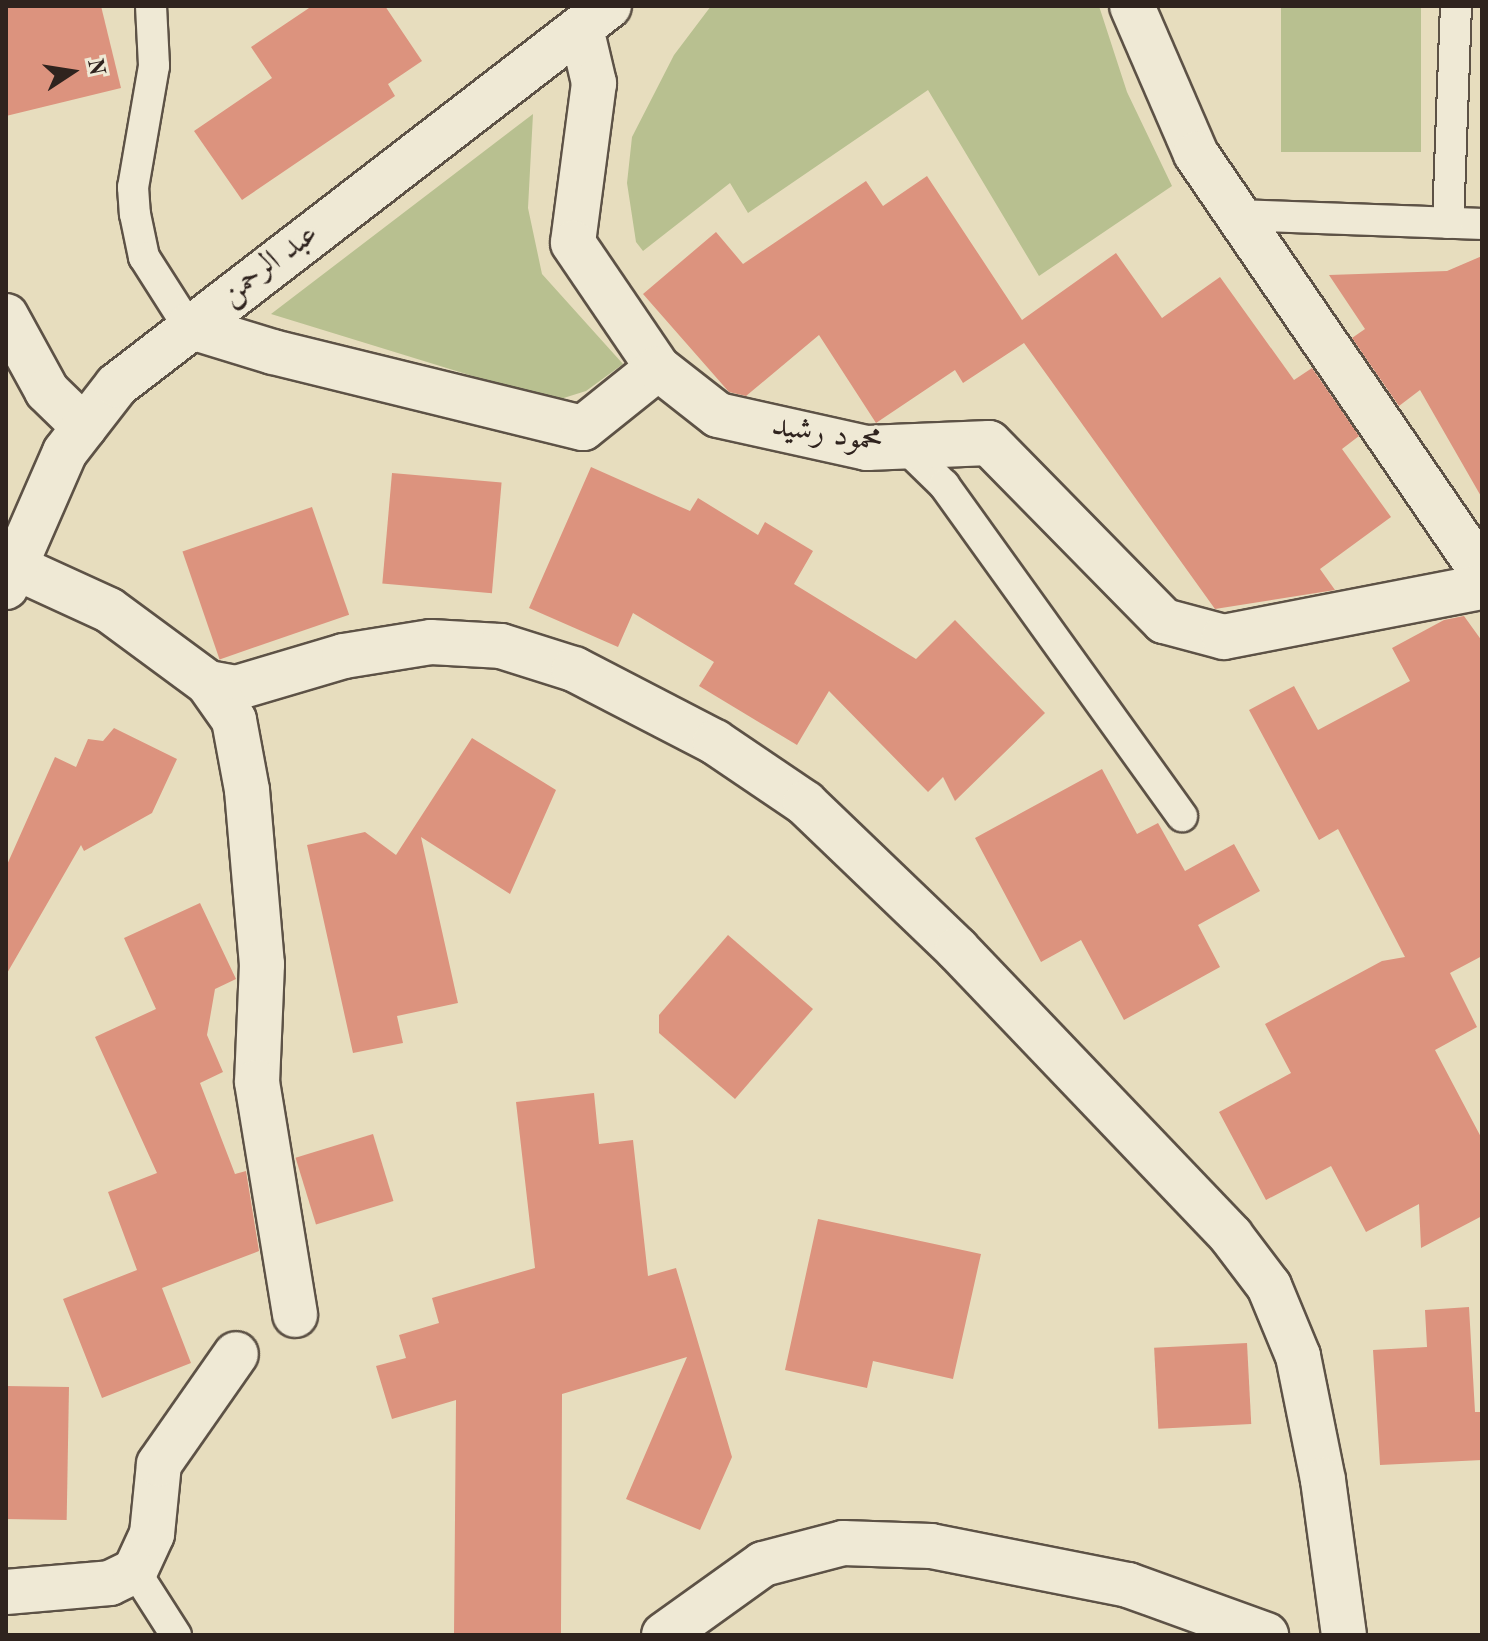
<!DOCTYPE html>
<meta charset="utf-8">
<style>
body{margin:0}
#map{position:relative;width:1488px;height:1641px;overflow:hidden;background:#e7ddbe;font-family:"Old Standard TT",Amiri,serif}
div>[style]{position:absolute}
.green>*{inset:0;background:#b8c090;transform-origin:0 0}
.building>*{inset:0;background:#dc937e;transform-origin:0 0}
.roads{filter:drop-shadow(2px 0 #5d5246) drop-shadow(-2px 0 #5d5246) drop-shadow(0 2px #5d5246) drop-shadow(0 -2px #5d5246)}
.lane>*{height:30px;margin:-15px;padding:0 15px;transform-origin:15px;border-radius:15px;background:#efe9d5}
.street>*{height:44px;margin:-22px;padding:0 22px;transform-origin:22px;border-radius:22px;background:#efe9d5}
.secondary>*{height:44px;margin:-22px;padding:0 22px;transform-origin:22px;border-radius:22px;background:#efe9d5}
span{translate:-50% -50%;white-space:nowrap;text-align:center;line-height:1.15;-webkit-text-stroke:7px #efe9d5;paint-order:stroke}
.street-label{font-size:32px;color:#2f231e}
.frame{position:absolute;inset:0;border:8px solid #2f231e;pointer-events:none}
.north{position:absolute;left:32px;top:32px;width:80px;height:80px;-webkit-text-stroke:6px #efe9d5;paint-order:stroke;rotate:78deg;font-size:22px;font-weight:700;line-height:32px;text-align:center;color:#2f231e}
.north::after{content:'';display:block;margin:auto;width:28px;height:36px;background:#2f231e;clip-path:polygon(50% 0,100% 100%,50% 72%,0 100%)}
</style>
<div id="map">
<div class="green">
<i style="clip-path:polygon(711px 6px,1099px 6px,1127px 92px,1172px 186px,1039px 276px,928px 90px,748px 213px,730px 183px,643px 251px,636px 242px,627px 183px,632px 137px,674px 55px)"></i>
<i style="left:1281px;top:6px;width:140px;height:146px"></i>
<i style="clip-path:polygon(533px 114px,528px 208px,542px 274px,623px 364px,586px 391px,554px 401px,271px 314px)"></i>
</div>
<div class="building">
<i style="clip-path:polygon(6px 6px,101px 6px,121px 88px,6px 116px)"></i>
<i style="clip-path:polygon(312px 6px,385px 6px,422px 61px,388px 84px,395px 96px,242px 200px,194px 131px,272px 78px,251px 47px)"></i>
<i style="clip-path:polygon(927px 176px,1022px 320px,1116px 253px,1162px 318px,1220px 277px,1294px 380px,1312px 368px,1359px 436px,1342px 449px,1391px 517px,1320px 569px,1335px 590px,1215px 609px,1024px 343px,963px 383px,955px 370px,876px 423px,819px 335px,746px 396px,729px 392px,643px 294px,716px 232px,743px 264px,866px 181px,883px 206px)"></i>
<i style="clip-path:polygon(1482px 256px,1482px 498px,1420px 390px,1399px 406px,1352px 338px,1365px 329px,1329px 275px,1447px 271px)"></i>
<i style="clip-path:polygon(591px 467px,690px 511px,698px 498px,758px 535px,765px 522px,813px 551px,794px 584px,916px 659px,955px 620px,1045px 713px,955px 801px,943px 777px,928px 792px,829px 691px,797px 745px,699px 686px,714px 662px,633px 613px,618px 647px,529px 608px)"></i>
<i style="left:392px;top:473px;width:110px;height:111px;rotate:5deg"></i>
<i style="left:312px;top:507px;width:114px;height:137px;rotate:71deg"></i>
<i style="clip-path:polygon(1464px 616px,1482px 641px,1482px 956px,1450px 973px,1477px 1027px,1435px 1050px,1482px 1139px,1482px 1216px,1421px 1248px,1419px 1204px,1366px 1232px,1331px 1166px,1266px 1200px,1219px 1112px,1291px 1073px,1265px 1024px,1382px 961px,1405px 957px,1338px 829px,1319px 840px,1249px 710px,1294px 686px,1318px 730px,1410px 681px,1392px 648px,1444px 620px)"></i>
<i style="clip-path:polygon(114px 728px,177px 759px,152px 813px,84px 851px,81px 845px,6px 975px,6px 867px,55px 757px,76px 767px,88px 739px,103px 741px)"></i>
<i style="clip-path:polygon(472px 738px,556px 790px,510px 894px,421px 837px,458px 1003px,397px 1016px,403px 1043px,353px 1053px,307px 845px,365px 832px,396px 855px)"></i>
<i style="clip-path:polygon(1102px 769px,1137px 834px,1158px 823px,1185px 871px,1234px 844px,1260px 891px,1198px 925px,1220px 967px,1124px 1020px,1081px 940px,1041px 962px,975px 838px)"></i>
<i style="clip-path:polygon(200px 903px,236px 979px,215px 989px,207px 1035px,223px 1072px,200px 1083px,235px 1174px,246px 1171px,259px 1251px,162px 1288px,191px 1363px,102px 1398px,63px 1299px,137px 1270px,108px 1192px,157px 1173px,95px 1037px,156px 1009px,124px 938px)"></i>
<i style="clip-path:polygon(728px 935px,813px 1009px,735px 1099px,659px 1033px,659px 1015px)"></i>
<i style="clip-path:polygon(594px 1093px,599px 1144px,633px 1140px,648px 1276px,676px 1268px,732px 1457px,700px 1530px,626px 1499px,687px 1357px,562px 1394px,561px 1635px,454px 1635px,456px 1400px,392px 1419px,376px 1366px,406px 1358px,399px 1335px,439px 1323px,432px 1298px,535px 1268px,516px 1102px)"></i>
<i style="left:373px;top:1134px;width:70px;height:81px;rotate:73deg"></i>
<i style="clip-path:polygon(818px 1219px,981px 1254px,953px 1379px,873px 1361px,867px 1388px,785px 1370px)"></i>
<i style="clip-path:polygon(1469px 1307px,1475px 1412px,1482px 1412px,1482px 1460px,1380px 1465px,1373px 1350px,1427px 1347px,1425px 1310px)"></i>
<i style="left:1247px;top:1343px;width:81px;height:93px;rotate:87deg"></i>
<i style="left:6px;top:1386px;width:63px;height:133px;rotate:1deg"></i>
</div>
<div class="roads">
<div class="lane">
<i style="left:151px;top:6px;width:60px;rotate:87.1deg"></i>
<i style="left:154px;top:66px;width:123px;rotate:99.8deg"></i>
<i style="left:133px;top:187px;width:27px;rotate:86deg"></i>
<i style="left:135px;top:214px;width:44px;rotate:78.2deg"></i>
<i style="left:144px;top:257px;width:82px;rotate:57.5deg"></i>
<i style="left:1238px;top:215px;width:244px;rotate:2.1deg"></i>
<i style="left:1448px;top:223px;width:217px;rotate:-87.9deg"></i>
<i style="left:904px;top:446px;width:56px;rotate:44.3deg"></i>
<i style="left:944px;top:485px;width:408px;rotate:54.3deg"></i>
<i style="left:135px;top:1571px;width:76px;rotate:57.4deg"></i>
</div>
<div class="street">
<i style="left:1132px;top:6px;width:161px;rotate:66.6deg"></i>
<i style="left:1196px;top:154px;width:506px;rotate:55.62deg"></i>
<i style="left:581px;top:28px;width:57px;rotate:76.7deg"></i>
<i style="left:594px;top:83px;width:161px;rotate:97.5deg"></i>
<i style="left:573px;top:243px;width:151px;rotate:55.8deg"></i>
<i style="left:6px;top:316px;width:85px;rotate:61.3deg"></i>
<i style="left:47px;top:391px;width:52px;rotate:44.2deg"></i>
<i style="left:188px;top:326px;width:89px;rotate:17deg"></i>
<i style="left:273px;top:352px;width:319px;rotate:13.8deg"></i>
<i style="left:583px;top:428px;width:96px;rotate:-38.7deg"></i>
<i style="left:658px;top:368px;width:76px;rotate:38.1deg"></i>
<i style="left:718px;top:415px;width:153px;rotate:12.5deg"></i>
<i style="left:867px;top:448px;width:122px;rotate:-2.3deg"></i>
<i style="left:989px;top:443px;width:250px;rotate:45.5deg"></i>
<i style="left:1164px;top:621px;width:62px;rotate:14.9deg"></i>
<i style="left:1224px;top:637px;width:263px;rotate:-11deg"></i>
<i style="left:15px;top:567px;width:103px;rotate:24.6deg"></i>
<i style="left:109px;top:610px;width:123px;rotate:36.4deg"></i>
<i style="left:208px;top:683px;width:28px;rotate:10deg"></i>
<i style="left:236px;top:688px;width:113px;rotate:-16.5deg"></i>
<i style="left:344px;top:656px;width:88px;rotate:-9.1deg"></i>
<i style="left:431px;top:642px;width:70px;rotate:3.3deg"></i>
<i style="left:501px;top:646px;width:77px;rotate:17.5deg"></i>
<i style="left:574px;top:669px;width:159px;rotate:27.4deg"></i>
<i style="left:715px;top:742px;width:109px;rotate:34.1deg"></i>
<i style="left:805px;top:803px;width:211px;rotate:43.8deg"></i>
<i style="left:957px;top:949px;width:397px;rotate:46.3deg"></i>
<i style="left:1231px;top:1236px;width:63px;rotate:52.8deg"></i>
<i style="left:1269px;top:1286px;width:76px;rotate:67.5deg"></i>
<i style="left:1298px;top:1356px;width:126px;rotate:78.6deg"></i>
<i style="left:1323px;top:1480px;width:156px;rotate:82.3deg"></i>
<i style="left:208px;top:683px;width:45px;rotate:54.9deg"></i>
<i style="left:234px;top:720px;width:71px;rotate:79.5deg"></i>
<i style="left:247px;top:790px;width:175px;rotate:85.1deg"></i>
<i style="left:262px;top:964px;width:118px;rotate:92.4deg"></i>
<i style="left:257px;top:1082px;width:236px;rotate:80.7deg"></i>
<i style="left:6px;top:1592px;width:104px;rotate:-4.9deg"></i>
<i style="left:110px;top:1583px;width:28px;rotate:-26deg"></i>
<i style="left:135px;top:1571px;width:41px;rotate:-65.3deg"></i>
<i style="left:152px;top:1534px;width:70px;rotate:-84.3deg"></i>
<i style="left:159px;top:1464px;width:134px;rotate:-55deg"></i>
<i style="left:664px;top:1635px;width:122px;rotate:-35.6deg"></i>
<i style="left:763px;top:1564px;width:83px;rotate:-14.7deg"></i>
<i style="left:843px;top:1543px;width:88px;rotate:2deg"></i>
<i style="left:931px;top:1546px;width:201px;rotate:11.2deg"></i>
<i style="left:1128px;top:1585px;width:147px;rotate:19.9deg"></i>
</div>
<div class="secondary">
<i style="left:6px;top:587px;width:147px;rotate:-66.4deg"></i>
<i style="left:65px;top:452px;width:85px;rotate:-52.2deg"></i>
<i style="left:117px;top:385px;width:621px;rotate:-37.61deg"></i>
</div>
</div>
<div class="street-label">
<span style="left:270px;top:265px;rotate:-37deg">عبد الرحمن</span>
<span style="left:827px;top:435px;rotate:9deg">محمود رشيد</span>
</div>
<div class="frame"></div>
<div class="north">N</div>
</div>
